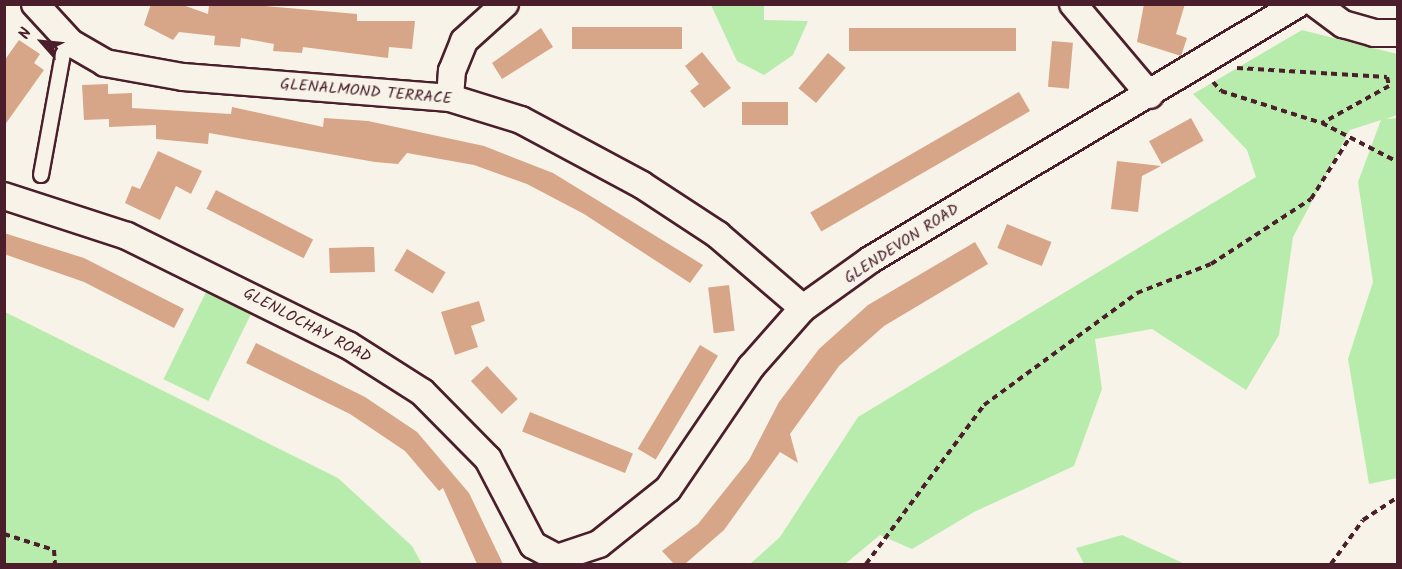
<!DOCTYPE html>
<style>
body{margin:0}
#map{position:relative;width:1402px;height:569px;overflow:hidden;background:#f7f3e8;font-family:Kalam,sans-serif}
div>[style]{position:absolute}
.green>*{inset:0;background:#b8ecad;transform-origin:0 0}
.building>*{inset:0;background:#d7a689;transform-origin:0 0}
.path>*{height:4px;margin-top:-2px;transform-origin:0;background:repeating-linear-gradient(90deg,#4a1f2b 0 6px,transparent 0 10.5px)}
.roads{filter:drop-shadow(2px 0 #4a1f2b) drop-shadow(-2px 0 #4a1f2b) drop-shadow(0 2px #4a1f2b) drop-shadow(0 -2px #4a1f2b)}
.lane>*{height:14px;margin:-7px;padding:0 7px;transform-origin:7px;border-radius:7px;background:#f7f3e8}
.street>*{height:26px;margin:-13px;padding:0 13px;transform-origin:13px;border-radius:13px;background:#f7f3e8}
span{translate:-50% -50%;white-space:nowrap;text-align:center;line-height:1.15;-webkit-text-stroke:4.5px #f7f3e8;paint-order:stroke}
.street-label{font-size:16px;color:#4a1f2b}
.frame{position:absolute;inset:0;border:6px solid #4a1f2b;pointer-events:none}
.north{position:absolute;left:12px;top:12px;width:60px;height:60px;-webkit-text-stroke:4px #f7f3e8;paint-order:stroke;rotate:297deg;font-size:16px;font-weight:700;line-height:24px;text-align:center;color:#4a1f2b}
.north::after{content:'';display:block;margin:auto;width:21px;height:27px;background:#4a1f2b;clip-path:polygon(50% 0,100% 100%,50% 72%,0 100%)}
</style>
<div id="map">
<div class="green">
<i style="clip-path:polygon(711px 5px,764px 5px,764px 20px,808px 21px,793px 55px,764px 75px,737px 61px)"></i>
<i style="clip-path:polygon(1302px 30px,1397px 54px,1397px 115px,1386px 119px,1397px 118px,1397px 478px,1369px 484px,1348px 359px,1373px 282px,1358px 182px,1381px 120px,1350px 130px,1293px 237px,1279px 335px,1246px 390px,1152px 329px,1095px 339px,1102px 389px,1074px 466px,974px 512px,912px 549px,880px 535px,845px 564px,750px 564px,780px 537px,858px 417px,1256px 177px,1247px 150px,1193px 94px)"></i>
<i style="left:206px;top:292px;width:50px;height:97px;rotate:26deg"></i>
<i style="clip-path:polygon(5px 312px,338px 478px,412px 546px,422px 564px,5px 564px)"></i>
<i style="clip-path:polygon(1122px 535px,1185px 564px,1084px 564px,1076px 548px)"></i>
</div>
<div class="building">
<i style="clip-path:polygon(151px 4px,180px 4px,208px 14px,209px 5px,265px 6px,357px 14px,357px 21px,415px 21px,412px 49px,389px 47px,388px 58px,303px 47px,302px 53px,273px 51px,274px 44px,241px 38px,240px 47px,214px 45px,215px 36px,179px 32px,173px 40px,144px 25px)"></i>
<i style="clip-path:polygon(1144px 4px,1185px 4px,1176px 34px,1187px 38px,1181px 56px,1137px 42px)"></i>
<i style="left:682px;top:27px;width:22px;height:110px;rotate:90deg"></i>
<i style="clip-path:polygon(541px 28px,553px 47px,502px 79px,492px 63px)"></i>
<i style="left:849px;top:28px;width:167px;height:23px"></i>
<i style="clip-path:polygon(19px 40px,40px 54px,34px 63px,44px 70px,4px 126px,4px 61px)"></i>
<i style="left:1052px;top:41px;width:21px;height:46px;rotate:5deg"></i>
<i style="clip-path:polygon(702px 52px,731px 88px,704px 108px,690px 91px,699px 84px,685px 66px)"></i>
<i style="left:828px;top:53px;width:23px;height:46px;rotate:40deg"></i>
<i style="clip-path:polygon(108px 84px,108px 94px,132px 93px,132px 108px,231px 114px,232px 107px,323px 127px,324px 118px,368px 121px,484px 146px,553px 173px,703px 265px,690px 283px,584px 214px,527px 184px,474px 165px,407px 153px,398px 164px,375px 162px,209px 133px,208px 144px,156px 139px,156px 125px,109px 127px,109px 119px,84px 120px,82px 85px)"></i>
<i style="left:1019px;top:92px;width:22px;height:241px;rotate:60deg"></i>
<i style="left:742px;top:102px;width:46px;height:23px"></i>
<i style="left:1191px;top:118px;width:26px;height:48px;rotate:61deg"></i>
<i style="clip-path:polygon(158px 151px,202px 171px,191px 194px,176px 186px,160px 220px,125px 203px,132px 186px,140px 189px)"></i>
<i style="clip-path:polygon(1117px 161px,1161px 166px,1142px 176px,1138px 212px,1111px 209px)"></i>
<i style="left:216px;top:190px;width:109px;height:21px;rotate:27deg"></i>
<i style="left:1007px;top:224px;width:48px;height:26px;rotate:22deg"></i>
<i style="clip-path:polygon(4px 233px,84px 258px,184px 309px,174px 328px,84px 282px,4px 254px)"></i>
<i style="clip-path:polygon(975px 242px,988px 264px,884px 326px,839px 366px,790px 434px,798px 463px,780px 452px,724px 530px,685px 564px,674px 564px,662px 551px,698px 524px,749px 460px,779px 402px,819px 349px,868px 305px)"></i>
<i style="clip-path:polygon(363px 247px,374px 247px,375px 272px,330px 273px,329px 248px)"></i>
<i style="left:407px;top:249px;width:45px;height:25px;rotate:31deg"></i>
<i style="left:729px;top:285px;width:46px;height:21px;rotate:83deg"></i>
<i style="clip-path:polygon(479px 301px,485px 321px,471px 326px,478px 347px,455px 355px,441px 312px)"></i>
<i style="clip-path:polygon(256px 343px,365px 397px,417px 432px,469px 493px,503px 564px,477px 564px,443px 488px,439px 491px,405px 451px,350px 414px,246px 363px)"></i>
<i style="left:700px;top:345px;width:21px;height:121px;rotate:31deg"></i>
<i style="left:487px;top:366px;width:45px;height:22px;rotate:47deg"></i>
<i style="left:530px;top:412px;width:111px;height:21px;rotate:22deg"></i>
</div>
<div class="path">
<i style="left:1237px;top:68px;width:150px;rotate:3.4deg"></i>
<i style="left:1387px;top:77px;width:9px;rotate:77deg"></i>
<i style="left:1389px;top:86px;width:77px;rotate:151.1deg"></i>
<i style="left:1213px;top:82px;width:12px;rotate:48deg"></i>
<i style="left:1221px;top:91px;width:106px;rotate:17.6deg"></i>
<i style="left:1322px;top:123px;width:85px;rotate:27.2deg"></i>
<i style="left:4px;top:534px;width:52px;rotate:17.7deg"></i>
<i style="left:54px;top:550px;width:14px;rotate:86deg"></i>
<i style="left:866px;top:564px;width:198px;rotate:-53.4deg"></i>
<i style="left:984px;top:405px;width:190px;rotate:-36.2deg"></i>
<i style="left:1137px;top:293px;width:79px;rotate:-21.4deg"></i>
<i style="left:1211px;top:264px;width:119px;rotate:-33deg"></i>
<i style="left:1311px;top:199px;width:73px;rotate:-57.8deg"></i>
<i style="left:1331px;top:564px;width:54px;rotate:-54deg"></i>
<i style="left:1363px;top:520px;width:42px;rotate:-33.3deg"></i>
</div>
<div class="roads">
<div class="lane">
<i style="left:41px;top:175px;width:123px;rotate:-79.7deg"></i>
<i style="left:63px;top:54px;width:14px;rotate:-54deg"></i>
</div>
<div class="street">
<i style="left:35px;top:4px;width:53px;rotate:47.3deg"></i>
<i style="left:71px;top:43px;width:39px;rotate:30deg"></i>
<i style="left:105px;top:63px;width:79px;rotate:10.2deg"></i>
<i style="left:183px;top:77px;width:268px;rotate:4.5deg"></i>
<i style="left:450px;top:98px;width:74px;rotate:17.2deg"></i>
<i style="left:521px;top:120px;width:137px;rotate:28.2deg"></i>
<i style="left:642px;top:185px;width:91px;rotate:33.3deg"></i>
<i style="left:718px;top:235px;width:112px;rotate:40.7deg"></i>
<i style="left:1073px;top:4px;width:119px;rotate:49.8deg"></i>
<i style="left:1316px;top:4px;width:34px;rotate:37deg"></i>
<i style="left:1343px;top:24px;width:32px;rotate:16deg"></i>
<i style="left:1374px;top:33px;width:24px"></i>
<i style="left:450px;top:98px;width:27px;rotate:-86deg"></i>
<i style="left:452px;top:71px;width:32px;rotate:-68deg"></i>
<i style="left:464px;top:41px;width:55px;rotate:-42.1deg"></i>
<i style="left:4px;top:196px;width:129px;rotate:18deg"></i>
<i style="left:127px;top:236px;width:246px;rotate:26.3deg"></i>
<i style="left:348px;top:345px;width:88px;rotate:32.4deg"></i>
<i style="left:422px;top:392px;width:94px;rotate:45.4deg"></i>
<i style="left:488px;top:459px;width:97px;rotate:62.4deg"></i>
<i style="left:533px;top:545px;width:27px;rotate:28deg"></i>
<i style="left:557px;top:558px;width:44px;rotate:-18.4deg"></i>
<i style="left:599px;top:544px;width:88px;rotate:-38.6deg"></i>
<i style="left:668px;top:489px;width:148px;rotate:-55.8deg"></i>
<i style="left:751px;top:367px;width:79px;rotate:-48.6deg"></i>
<i style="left:803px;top:308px;width:82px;rotate:-35.6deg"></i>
<i style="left:870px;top:260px;width:498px;rotate:-30.9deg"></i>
</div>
</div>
<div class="street-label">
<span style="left:366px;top:92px;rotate:5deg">GLENALMOND TERRACE</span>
<span style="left:902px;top:244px;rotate:-33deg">GLENDEVON ROAD</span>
<span style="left:307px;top:326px;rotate:28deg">GLENLOCHAY ROAD</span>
</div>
<div class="frame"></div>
<div class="north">N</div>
</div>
